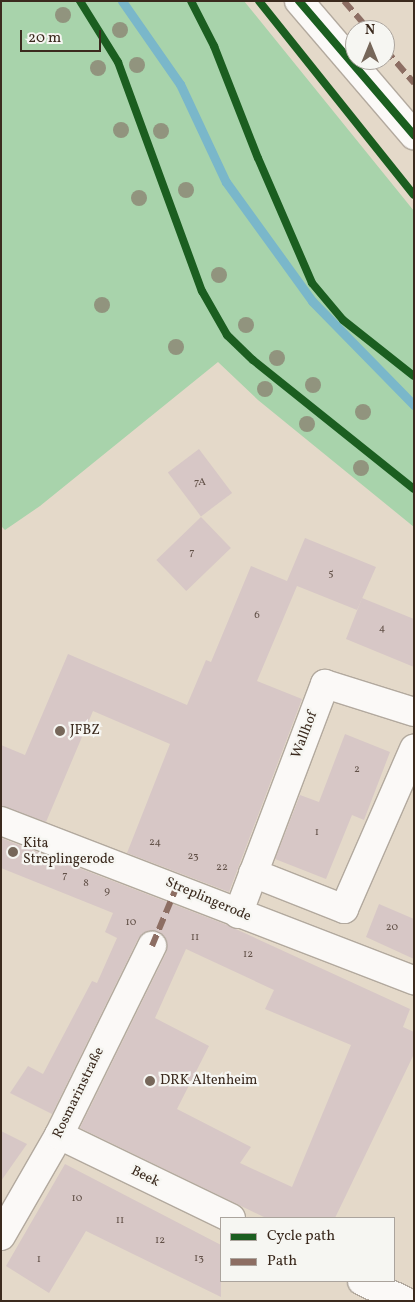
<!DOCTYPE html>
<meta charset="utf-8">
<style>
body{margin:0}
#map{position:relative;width:415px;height:1302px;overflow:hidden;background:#e4d9c9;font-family:Vollkorn,serif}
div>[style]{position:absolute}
.green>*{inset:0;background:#a8d3ab}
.stream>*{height:9px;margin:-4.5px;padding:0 4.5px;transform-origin:4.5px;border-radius:4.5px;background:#7ab7ca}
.building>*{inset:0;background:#d7c7c6;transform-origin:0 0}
.roads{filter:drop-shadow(1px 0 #b2a99e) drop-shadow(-1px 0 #b2a99e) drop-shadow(0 1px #b2a99e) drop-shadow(0 -1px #b2a99e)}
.minor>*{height:28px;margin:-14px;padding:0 14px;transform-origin:14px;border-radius:14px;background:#fbf9f7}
.major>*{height:28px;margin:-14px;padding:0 14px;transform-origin:14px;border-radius:14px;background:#fbf9f7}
.quiet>*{height:6px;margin-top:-3px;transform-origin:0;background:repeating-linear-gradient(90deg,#8d6e63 0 12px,transparent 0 18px)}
.cycleway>*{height:8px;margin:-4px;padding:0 4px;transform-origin:4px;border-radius:4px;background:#1b5e20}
.trees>*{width:16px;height:16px;margin:-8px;border-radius:50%;background:#91947e}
.dots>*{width:14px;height:14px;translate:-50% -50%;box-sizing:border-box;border:2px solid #f6f6f2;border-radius:50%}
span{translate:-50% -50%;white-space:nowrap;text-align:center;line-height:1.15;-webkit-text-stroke:4.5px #f6f6f2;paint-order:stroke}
.number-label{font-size:11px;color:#625148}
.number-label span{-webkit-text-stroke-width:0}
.poi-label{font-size:14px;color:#3b2a1e}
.left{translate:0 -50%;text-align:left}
.street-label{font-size:14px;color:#3b2a1e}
.frame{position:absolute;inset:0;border:2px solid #3b2a1e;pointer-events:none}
.legend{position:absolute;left:220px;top:1217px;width:175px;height:65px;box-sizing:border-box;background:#f6f6f2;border:1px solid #aba49d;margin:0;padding:6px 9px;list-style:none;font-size:15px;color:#3b2a1e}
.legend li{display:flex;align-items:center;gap:10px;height:25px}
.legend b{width:25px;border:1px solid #aba49d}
.north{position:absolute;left:345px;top:20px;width:50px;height:50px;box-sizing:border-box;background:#f6f6f2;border:1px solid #aba49d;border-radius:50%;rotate:0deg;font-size:14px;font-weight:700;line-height:20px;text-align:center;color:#3b2a1e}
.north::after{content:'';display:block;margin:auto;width:18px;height:22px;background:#76675a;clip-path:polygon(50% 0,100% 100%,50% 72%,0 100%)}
.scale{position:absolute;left:20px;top:30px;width:81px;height:22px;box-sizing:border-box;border:2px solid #3b2a1e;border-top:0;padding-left:6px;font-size:15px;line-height:18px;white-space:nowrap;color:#3b2a1e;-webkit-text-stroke:4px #f6f6f2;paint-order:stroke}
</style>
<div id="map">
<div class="green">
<i style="clip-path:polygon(1px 1px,244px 1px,414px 211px,414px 527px,258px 400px,218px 362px,40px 506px,5px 530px,1px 526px)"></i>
</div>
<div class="stream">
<i style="left:122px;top:1px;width:101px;rotate:55.1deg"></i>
<i style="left:180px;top:84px;width:108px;rotate:64.9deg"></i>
<i style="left:226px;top:182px;width:147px;rotate:54.1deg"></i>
<i style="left:312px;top:301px;width:146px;rotate:45.6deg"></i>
</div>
<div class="building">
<i style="left:199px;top:449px;width:55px;height:39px;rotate:53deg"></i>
<i style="left:201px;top:517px;width:43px;height:62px;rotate:46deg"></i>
<i style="clip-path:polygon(305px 538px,376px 567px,357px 610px,297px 586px,257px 681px,302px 699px,229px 892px,127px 853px,170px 744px,93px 711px,46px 822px,1px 806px,1px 745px,25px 755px,68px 654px,187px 705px,206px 660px,211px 662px,251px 566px,287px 581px)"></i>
<i style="clip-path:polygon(362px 598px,414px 619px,414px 667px,346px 639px)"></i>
<i style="clip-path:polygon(345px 734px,390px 752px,364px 820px,352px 815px,326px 879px,275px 859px,300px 795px,319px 802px)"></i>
<i style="clip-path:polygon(evenodd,1px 838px,227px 925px,410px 1009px,403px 1027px,414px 1032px,414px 1054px,335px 1218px,266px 1218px,80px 1128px,166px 953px,165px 938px,158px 932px,144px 933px,138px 939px,52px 1114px,10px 1093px,28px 1066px,43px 1074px,92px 981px,97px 983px,117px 938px,105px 932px,113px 913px,1px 868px,1px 838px,186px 949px,274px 990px,265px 1009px,351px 1045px,292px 1187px,240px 1163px,251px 1147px,177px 1109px,209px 1046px,155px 1018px,186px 949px)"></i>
<i style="clip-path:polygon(379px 904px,414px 919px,414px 959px,366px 937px)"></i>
<i style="clip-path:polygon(1px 1131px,27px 1144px,1px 1181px)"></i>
<i style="clip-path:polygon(65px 1164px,221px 1245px,221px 1297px,86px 1231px,49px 1293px,6px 1266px)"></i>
</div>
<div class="roads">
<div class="minor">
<i style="left:1px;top:821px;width:443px;rotate:21.1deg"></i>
<i style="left:253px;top:873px;width:98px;rotate:21.6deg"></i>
<i style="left:344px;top:909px;width:175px;rotate:-66.4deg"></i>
<i style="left:238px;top:914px;width:246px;rotate:-69.3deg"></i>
<i style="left:325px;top:684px;width:93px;rotate:17.5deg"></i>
<i style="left:59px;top:1135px;width:191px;rotate:25.8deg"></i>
<i style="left:1px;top:1236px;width:116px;rotate:-60.1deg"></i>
<i style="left:59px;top:1135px;width:211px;rotate:-63.8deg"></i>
<i style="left:362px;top:1281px;width:47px;rotate:24.9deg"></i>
</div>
<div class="major">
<i style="left:299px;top:1px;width:177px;rotate:49.4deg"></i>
</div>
</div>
<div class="quiet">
<i style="left:344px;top:1px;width:38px;rotate:49deg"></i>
<i style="left:385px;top:49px;width:45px;rotate:49.5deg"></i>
<i style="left:152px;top:946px;width:65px;rotate:-67.4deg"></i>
</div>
<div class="cycleway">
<i style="left:80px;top:1px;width:72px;rotate:58.1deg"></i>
<i style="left:118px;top:62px;width:244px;rotate:69.9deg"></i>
<i style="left:202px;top:291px;width:51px;rotate:60.4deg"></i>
<i style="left:227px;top:335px;width:36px;rotate:44deg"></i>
<i style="left:253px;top:360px;width:206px;rotate:38.7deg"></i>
<i style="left:191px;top:1px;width:51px;rotate:62.9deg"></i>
<i style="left:214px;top:46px;width:120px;rotate:68.6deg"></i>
<i style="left:258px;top:158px;width:136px;rotate:66.6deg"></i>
<i style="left:312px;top:283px;width:48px;rotate:50deg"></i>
<i style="left:343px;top:320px;width:90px;rotate:38.3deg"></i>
<i style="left:259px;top:1px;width:248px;rotate:51.4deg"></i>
<i style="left:299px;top:1px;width:177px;rotate:49.4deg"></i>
</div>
<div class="trees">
<i style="left:63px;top:15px"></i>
<i style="left:120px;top:30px"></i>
<i style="left:137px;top:65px"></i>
<i style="left:98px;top:68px"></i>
<i style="left:121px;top:130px"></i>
<i style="left:161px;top:131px"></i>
<i style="left:186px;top:190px"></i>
<i style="left:139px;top:198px"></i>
<i style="left:219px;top:275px"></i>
<i style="left:102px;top:305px"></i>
<i style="left:246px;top:325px"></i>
<i style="left:176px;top:347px"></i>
<i style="left:277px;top:358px"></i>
<i style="left:313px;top:385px"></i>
<i style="left:265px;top:389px"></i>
<i style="left:363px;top:412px"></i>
<i style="left:307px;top:424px"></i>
<i style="left:361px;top:468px"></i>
</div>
<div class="dots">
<i style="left:60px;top:731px;background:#76675a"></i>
<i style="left:13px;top:852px;background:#76675a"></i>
<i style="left:150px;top:1081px;background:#76675a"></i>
</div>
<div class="number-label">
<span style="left:200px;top:483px">7A</span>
<span style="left:192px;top:553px">7</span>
<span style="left:331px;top:574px">5</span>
<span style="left:257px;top:616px">6</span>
<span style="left:382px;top:629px">4</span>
<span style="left:357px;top:770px">2</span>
<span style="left:317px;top:833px">1</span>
<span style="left:155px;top:843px">24</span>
<span style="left:193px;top:857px">23</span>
<span style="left:222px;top:868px">22</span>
<span style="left:65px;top:876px">7</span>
<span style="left:86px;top:884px">8</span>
<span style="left:107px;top:892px">9</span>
<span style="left:131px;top:923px">10</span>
<span style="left:392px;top:928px">20</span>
<span style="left:195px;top:938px">11</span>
<span style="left:248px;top:955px">12</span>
<span style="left:77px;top:1199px">10</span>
<span style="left:120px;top:1221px">11</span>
<span style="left:160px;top:1241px">12</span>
<span style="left:199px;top:1259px">13</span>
<span style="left:39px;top:1260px">1</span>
</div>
<div class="poi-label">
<span class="left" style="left:70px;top:731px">JFBZ</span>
<span class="left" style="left:23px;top:852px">Kita<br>Streplingerode</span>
<span class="left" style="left:160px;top:1081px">DRK Altenheim</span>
</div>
<div class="street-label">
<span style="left:305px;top:735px;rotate:-69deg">Wallhof</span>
<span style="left:208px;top:900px;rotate:23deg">Streplingerode</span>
<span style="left:79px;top:1093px;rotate:-64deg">Rosmarinstraße</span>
<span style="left:145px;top:1177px;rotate:26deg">Beek</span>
</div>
<div class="frame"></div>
<ul class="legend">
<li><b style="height:6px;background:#1b5e20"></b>Cycle path</li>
<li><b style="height:6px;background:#8d6e63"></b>Path</li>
</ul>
<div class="north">N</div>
<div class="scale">20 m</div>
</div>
